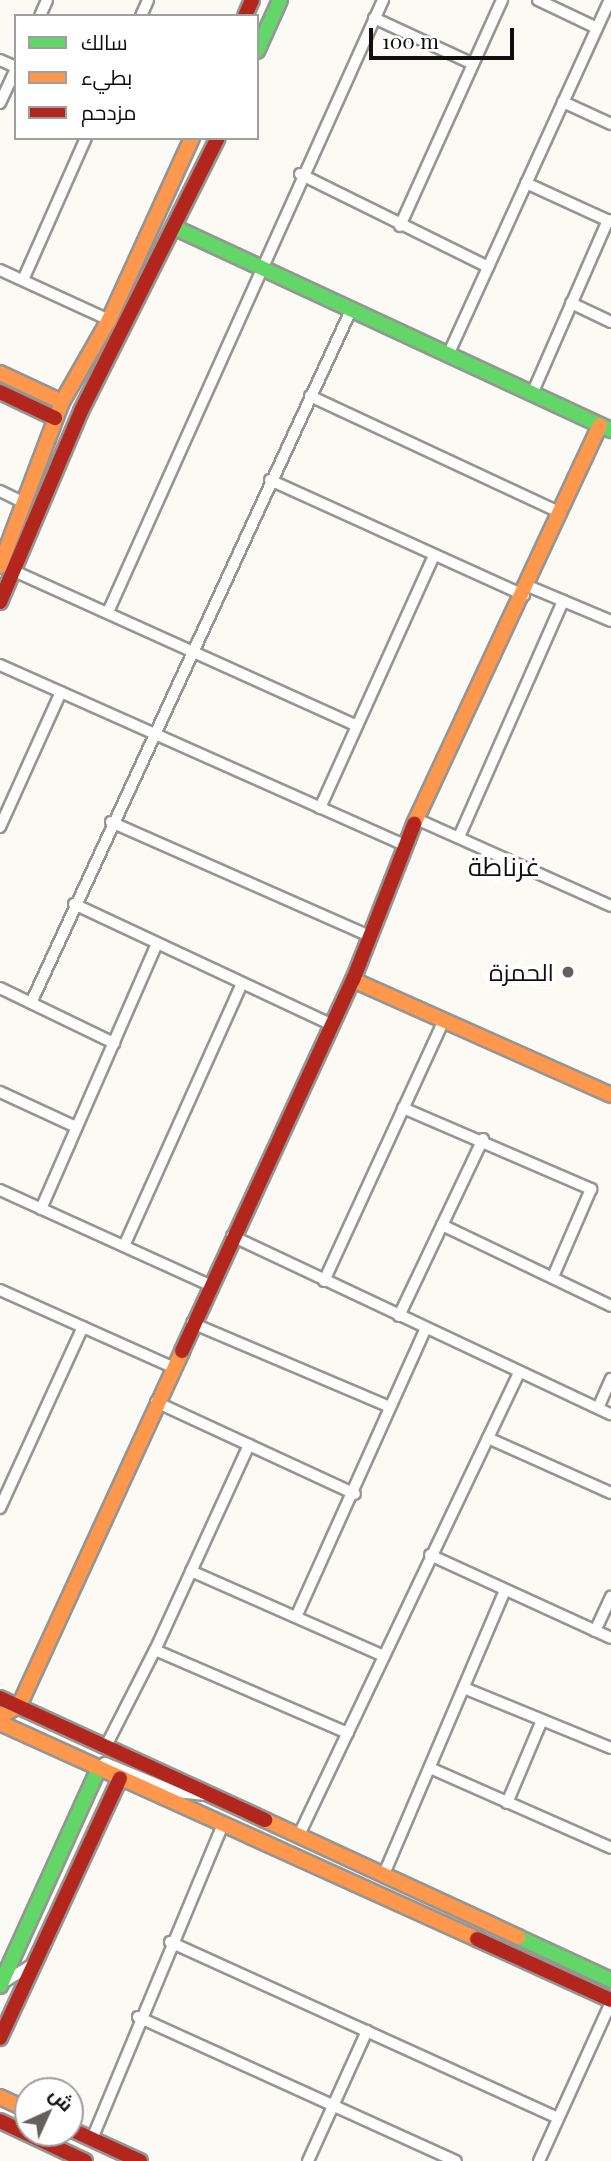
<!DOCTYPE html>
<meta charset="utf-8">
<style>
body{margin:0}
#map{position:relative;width:611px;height:2161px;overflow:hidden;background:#fbfaf5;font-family:"Playfair Display",Cairo,serif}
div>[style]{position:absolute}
.roads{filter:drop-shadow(2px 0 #959593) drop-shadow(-2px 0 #959593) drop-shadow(0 2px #959593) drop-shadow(0 -2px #959593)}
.street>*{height:10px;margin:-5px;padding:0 5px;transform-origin:5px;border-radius:5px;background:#fefefe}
.fast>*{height:14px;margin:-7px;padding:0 7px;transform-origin:7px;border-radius:7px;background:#63d668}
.slow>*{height:14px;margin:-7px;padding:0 7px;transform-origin:7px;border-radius:7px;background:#ff974d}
.jam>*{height:14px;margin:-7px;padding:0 7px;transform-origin:7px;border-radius:7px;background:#b3261e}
.dots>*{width:19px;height:19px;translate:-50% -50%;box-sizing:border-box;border:4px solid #fff;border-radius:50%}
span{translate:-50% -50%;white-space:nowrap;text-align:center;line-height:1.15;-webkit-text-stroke:7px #fff;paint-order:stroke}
.poi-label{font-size:24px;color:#0f0f0f}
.right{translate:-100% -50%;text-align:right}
.neighbourhood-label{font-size:26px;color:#0f0f0f}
.legend{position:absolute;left:14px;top:14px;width:245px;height:126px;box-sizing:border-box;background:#fff;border:2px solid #9f9f9f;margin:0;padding:9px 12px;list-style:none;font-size:21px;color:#0f0f0f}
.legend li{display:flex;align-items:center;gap:14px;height:35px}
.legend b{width:35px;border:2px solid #9f9f9f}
.north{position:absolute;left:14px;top:2077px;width:70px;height:70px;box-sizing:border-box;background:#fff;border:2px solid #9f9f9f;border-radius:50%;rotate:45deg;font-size:19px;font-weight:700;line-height:28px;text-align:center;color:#0f0f0f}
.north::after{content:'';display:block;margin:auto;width:24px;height:32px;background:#626160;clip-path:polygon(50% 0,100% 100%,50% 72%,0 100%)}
.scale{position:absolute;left:369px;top:28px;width:145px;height:32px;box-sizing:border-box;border:4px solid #0f0f0f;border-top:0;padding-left:9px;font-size:21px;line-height:24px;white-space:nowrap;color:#0f0f0f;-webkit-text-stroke:5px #fff;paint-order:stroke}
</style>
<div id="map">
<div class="roads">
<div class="street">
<i style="left:538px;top:0;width:65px;rotate:25.4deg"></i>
<i style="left:40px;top:16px;width:17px;rotate:-66deg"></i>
<i style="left:141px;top:16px;width:17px;rotate:-66deg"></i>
<i style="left:374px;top:18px;width:109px;rotate:24.9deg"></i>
<i style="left:0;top:60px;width:17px;rotate:24deg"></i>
<i style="left:563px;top:102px;width:53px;rotate:24.6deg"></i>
<i style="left:0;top:103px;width:38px;rotate:-65deg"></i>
<i style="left:300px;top:174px;width:210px;rotate:26.3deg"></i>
<i style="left:526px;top:183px;width:94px;rotate:24.6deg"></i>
<i style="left:400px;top:226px;width:248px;rotate:-65.7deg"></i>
<i style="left:0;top:270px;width:120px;rotate:24.6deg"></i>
<i style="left:23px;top:280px;width:155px;rotate:-66.1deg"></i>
<i style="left:571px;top:303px;width:44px;rotate:25.4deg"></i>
<i style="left:448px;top:355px;width:390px;rotate:-65.5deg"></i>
<i style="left:532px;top:394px;width:190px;rotate:-66.4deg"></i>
<i style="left:310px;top:396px;width:277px;rotate:25deg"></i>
<i style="left:270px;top:480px;width:279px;rotate:24.4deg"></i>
<i style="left:0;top:491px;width:28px;rotate:26deg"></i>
<i style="left:14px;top:571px;width:376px;rotate:24.3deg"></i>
<i style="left:528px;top:586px;width:90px;rotate:22.9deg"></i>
<i style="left:108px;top:612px;width:671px;rotate:-65.8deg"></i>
<i style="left:0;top:665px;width:442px;rotate:24deg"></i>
<i style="left:320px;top:808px;width:277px;rotate:-65.7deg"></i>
<i style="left:421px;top:821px;width:208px;rotate:24.1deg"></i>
<i style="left:111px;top:822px;width:285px;rotate:23.8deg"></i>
<i style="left:0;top:827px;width:148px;rotate:-65.7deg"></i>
<i style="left:459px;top:837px;width:258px;rotate:-66.2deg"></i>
<i style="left:74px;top:904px;width:285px;rotate:25.1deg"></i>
<i style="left:0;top:988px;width:127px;rotate:25.8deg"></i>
<i style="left:31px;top:1003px;width:763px;rotate:-65.21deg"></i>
<i style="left:0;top:1092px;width:84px;rotate:24.7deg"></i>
<i style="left:403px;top:1108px;width:205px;rotate:23.3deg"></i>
<i style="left:591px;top:1189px;width:96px;rotate:113.4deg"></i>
<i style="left:0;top:1190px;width:230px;rotate:24.4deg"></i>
<i style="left:41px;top:1209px;width:290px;rotate:-66.4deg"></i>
<i style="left:442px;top:1225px;width:187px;rotate:25.6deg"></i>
<i style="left:232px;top:1236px;width:419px;rotate:25.2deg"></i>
<i style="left:124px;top:1246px;width:288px;rotate:-65.8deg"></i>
<i style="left:324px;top:1281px;width:287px;rotate:-65.3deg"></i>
<i style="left:0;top:1290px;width:188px;rotate:24.1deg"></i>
<i style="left:399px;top:1316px;width:196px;rotate:-64.6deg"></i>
<i style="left:192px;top:1323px;width:215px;rotate:23deg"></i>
<i style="left:156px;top:1402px;width:219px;rotate:24.8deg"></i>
<i style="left:598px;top:1408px;width:32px;rotate:-66deg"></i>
<i style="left:488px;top:1438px;width:135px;rotate:24.1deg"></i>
<i style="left:249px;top:1445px;width:226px;rotate:114.6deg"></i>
<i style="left:155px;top:1650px;width:210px;rotate:23.3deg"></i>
<i style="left:0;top:1508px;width:199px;rotate:-65.4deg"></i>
<i style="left:430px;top:1555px;width:199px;rotate:24.6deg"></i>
<i style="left:191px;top:1571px;width:211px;rotate:23.8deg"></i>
<i style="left:296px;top:1617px;width:315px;rotate:-65.8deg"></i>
<i style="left:595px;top:1631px;width:38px;rotate:-65deg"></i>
<i style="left:464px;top:1688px;width:159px;rotate:22.2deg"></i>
<i style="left:106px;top:1746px;width:108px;rotate:-63deg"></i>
<i style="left:99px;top:1768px;width:8px;rotate:-40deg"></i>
<i style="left:105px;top:1763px;width:77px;rotate:22.2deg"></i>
<i style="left:176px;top:1792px;width:27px;rotate:6deg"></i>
<i style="left:430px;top:1768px;width:198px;rotate:23.8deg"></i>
<i style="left:507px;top:1803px;width:90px;rotate:-67.1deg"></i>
<i style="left:299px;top:1835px;width:512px;rotate:-64.54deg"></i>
<i style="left:384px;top:1874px;width:306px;rotate:-66.9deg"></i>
<i style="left:170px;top:1942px;width:426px;rotate:24.4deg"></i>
<i style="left:1px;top:1984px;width:36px;rotate:-32deg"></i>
<i style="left:138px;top:2017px;width:349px;rotate:24.4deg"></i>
<i style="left:92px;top:2139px;width:340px;rotate:-67.4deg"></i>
<i style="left:308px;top:2161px;width:143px;rotate:-65.6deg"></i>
<i style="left:539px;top:2161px;width:175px;rotate:-65.6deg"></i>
</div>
<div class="fast">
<i style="left:257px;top:51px;width:56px;rotate:-65.7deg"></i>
<i style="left:178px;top:229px;width:477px;rotate:24.9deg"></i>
<i style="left:518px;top:1937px;width:102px;rotate:24.8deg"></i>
<i style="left:0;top:1986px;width:239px;rotate:-65.6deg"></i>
</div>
<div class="slow">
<i style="left:0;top:373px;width:68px;rotate:25.1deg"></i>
<i style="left:0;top:566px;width:175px;rotate:-69.3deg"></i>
<i style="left:62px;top:402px;width:95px;rotate:-60.2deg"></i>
<i style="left:109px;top:320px;width:200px;rotate:-65.5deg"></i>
<i style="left:414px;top:824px;width:440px;rotate:-65deg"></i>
<i style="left:353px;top:980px;width:282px;rotate:24deg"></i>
<i style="left:0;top:1716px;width:21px;rotate:-28deg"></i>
<i style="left:19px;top:1706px;width:391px;rotate:-65.3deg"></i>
<i style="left:0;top:1723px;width:524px;rotate:24.36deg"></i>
<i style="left:265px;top:1820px;width:279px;rotate:24.8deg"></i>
<i style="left:0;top:2097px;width:31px;rotate:25deg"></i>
</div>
<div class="jam">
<i style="left:245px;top:16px;width:17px;rotate:-66deg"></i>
<i style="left:0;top:392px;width:61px;rotate:25.3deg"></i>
<i style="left:0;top:602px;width:207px;rotate:-67deg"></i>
<i style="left:81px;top:411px;width:305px;rotate:-63.4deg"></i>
<i style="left:182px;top:1351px;width:409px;rotate:-65.3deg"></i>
<i style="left:353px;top:980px;width:168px;rotate:-68.6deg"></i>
<i style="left:0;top:1698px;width:292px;rotate:24.7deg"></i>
<i style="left:477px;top:1939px;width:147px;rotate:24.5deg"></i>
<i style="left:0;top:2038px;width:286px;rotate:-65.2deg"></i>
<i style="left:0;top:2121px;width:94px;rotate:25.2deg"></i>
<i style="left:70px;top:2129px;width:77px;rotate:24.6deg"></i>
</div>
</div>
<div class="dots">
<i style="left:568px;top:972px;background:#626160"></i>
</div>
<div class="poi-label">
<span class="right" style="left:554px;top:972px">الحمزة</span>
</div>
<div class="neighbourhood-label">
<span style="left:504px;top:866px">غرناطة</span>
</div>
<ul class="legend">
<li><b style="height:9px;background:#63d668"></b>سالك</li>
<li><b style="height:9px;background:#ff974d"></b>بطيء</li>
<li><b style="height:9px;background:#b3261e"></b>مزدحم</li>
</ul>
<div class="north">ش</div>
<div class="scale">100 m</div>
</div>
